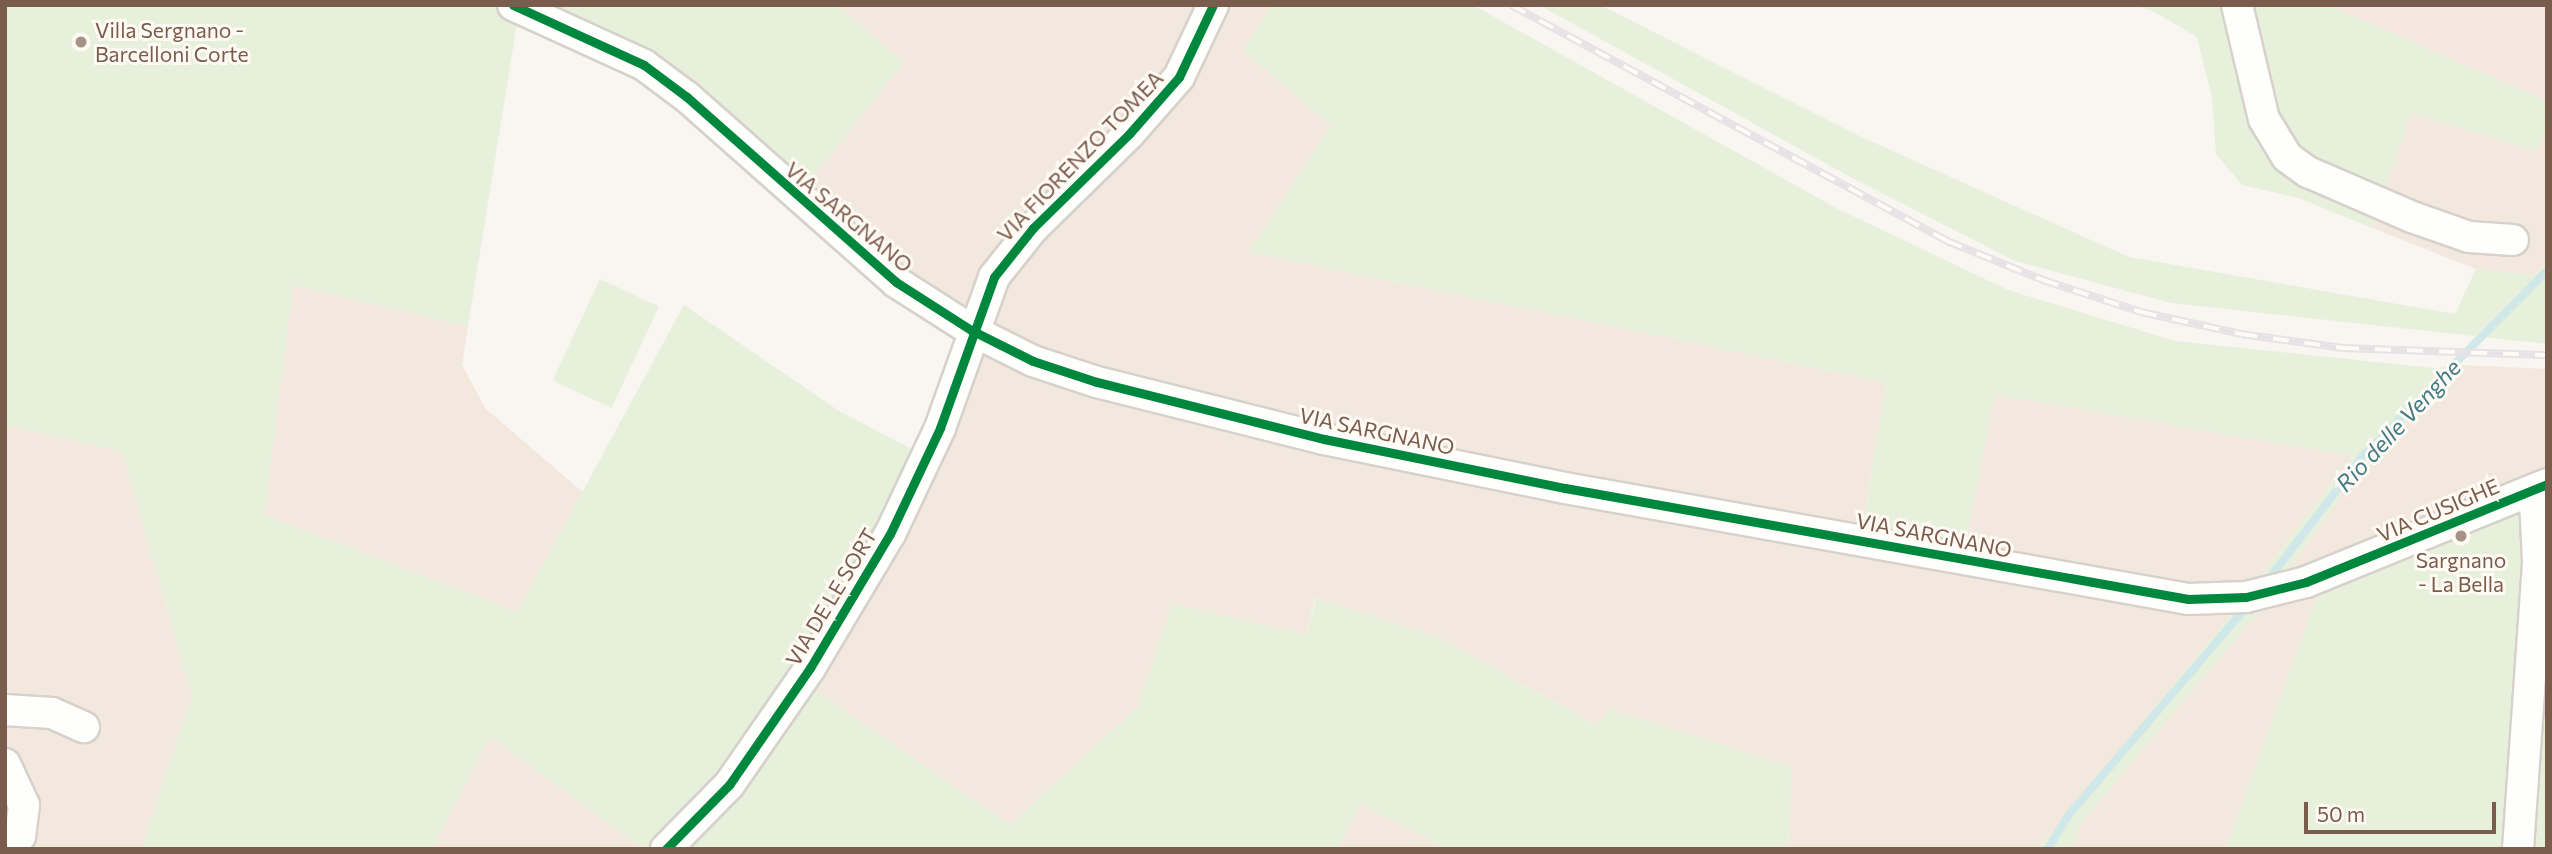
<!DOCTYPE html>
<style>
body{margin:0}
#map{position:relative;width:2552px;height:854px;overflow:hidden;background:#f9f5f0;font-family:Commissioner,sans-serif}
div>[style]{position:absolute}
.residential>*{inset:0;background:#f2e8de}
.commercial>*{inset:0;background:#f6e8e1}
.green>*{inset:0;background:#e7f0db;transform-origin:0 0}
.stream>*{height:8px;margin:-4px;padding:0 4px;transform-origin:4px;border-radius:4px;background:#d0e8ea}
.roads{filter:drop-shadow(2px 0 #d7d1cb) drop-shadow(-2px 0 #d7d1cb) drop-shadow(0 2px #d7d1cb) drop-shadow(0 -2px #d7d1cb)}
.minor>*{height:30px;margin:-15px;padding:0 15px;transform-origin:15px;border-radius:15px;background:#fefefd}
.rail>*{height:8px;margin-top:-4px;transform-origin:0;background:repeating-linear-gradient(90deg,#fffaf3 0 16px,#e6e3e7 0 32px);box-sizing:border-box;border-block:2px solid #e6e3e7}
.cycleway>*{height:9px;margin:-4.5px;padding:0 4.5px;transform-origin:4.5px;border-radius:4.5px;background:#00873e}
.dots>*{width:19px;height:19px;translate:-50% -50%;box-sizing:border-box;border:4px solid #fffaf3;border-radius:50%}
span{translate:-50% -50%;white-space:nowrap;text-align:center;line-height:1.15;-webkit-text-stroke:6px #fffaf3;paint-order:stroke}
.poi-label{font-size:21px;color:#7a5c4d}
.left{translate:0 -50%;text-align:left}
.street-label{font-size:21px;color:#7a5c4d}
.water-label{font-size:23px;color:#437c86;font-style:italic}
.frame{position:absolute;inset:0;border:7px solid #7a5c4d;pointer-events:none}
.scale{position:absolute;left:2304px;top:802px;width:192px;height:32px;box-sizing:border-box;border:4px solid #7a5c4d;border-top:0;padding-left:9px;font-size:21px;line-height:24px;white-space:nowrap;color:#7a5c4d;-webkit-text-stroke:5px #fffaf3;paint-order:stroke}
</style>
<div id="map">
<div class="residential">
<i style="clip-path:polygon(836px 5px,1272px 5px,1243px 51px,1331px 125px,1249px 252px,1886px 382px,1862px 533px,1964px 551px,1994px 393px,2353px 456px,2231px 615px,2038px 849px,1788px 849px,1792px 767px,1598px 726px,1440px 638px,1315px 598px,1306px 635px,1172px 603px,1138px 707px,1010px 825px,809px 686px,976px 343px,790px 206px,903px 62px)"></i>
<i style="clip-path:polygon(2411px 113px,2536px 150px,2547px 129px,2547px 261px,2534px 275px,2476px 269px,2372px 228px)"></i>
<i style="clip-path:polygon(293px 284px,468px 326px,462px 365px,485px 408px,585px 494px,517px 612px,263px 515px)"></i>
<i style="clip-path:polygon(2459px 365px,2547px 369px,2547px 535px,2317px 596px,2226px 849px,2072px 849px,2080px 824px,2267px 602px,2364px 463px)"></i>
<i style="clip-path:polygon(5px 425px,122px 451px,192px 696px,142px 849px,5px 849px)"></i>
<i style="clip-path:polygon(490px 736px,643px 849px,432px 849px)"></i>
<i style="clip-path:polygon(1360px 804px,1447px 849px,1338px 849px)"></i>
</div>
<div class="commercial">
<i style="clip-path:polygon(2329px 5px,2547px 5px,2547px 101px)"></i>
</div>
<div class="green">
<i style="clip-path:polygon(5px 5px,520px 5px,468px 326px,293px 285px,264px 515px,517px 612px,684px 305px,839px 411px,934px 461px,809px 686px,1010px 825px,1137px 708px,1172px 603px,1306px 635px,1316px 598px,1440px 638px,1597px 726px,1609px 709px,1792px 767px,1788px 849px,1447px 849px,1360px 804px,1338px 849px,643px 849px,490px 736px,432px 849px,142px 849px,192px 696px,122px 451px,5px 425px)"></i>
<i style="clip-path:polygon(543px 5px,836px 5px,904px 62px,790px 206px,684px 112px)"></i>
<i style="clip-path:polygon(1272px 5px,1473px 5px,1836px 208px,2008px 290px,2175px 341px,2433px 368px,2459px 365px,2364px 463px,2267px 602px,2080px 824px,2072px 849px,2038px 849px,2231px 615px,2353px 456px,1995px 394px,1964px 551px,1862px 534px,1886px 382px,1249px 252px,1331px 125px,1243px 51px)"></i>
<i style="clip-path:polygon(1539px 5px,1600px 5px,1859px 136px,2129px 257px,2455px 314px,2476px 269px,2534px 275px,2547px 261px,2547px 344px,2171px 303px,2015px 261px,1854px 179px)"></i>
<i style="clip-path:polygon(2134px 5px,2329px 5px,2547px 101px,2547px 129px,2536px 151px,2411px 113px,2372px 228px,2299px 198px,2242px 185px,2216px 154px,2212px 98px,2197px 37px,2153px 11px)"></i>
<i style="left:600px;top:279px;width:65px;height:112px;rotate:25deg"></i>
<i style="clip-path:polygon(2523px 508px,2547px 535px,2547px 849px,2226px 849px,2317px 596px)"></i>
</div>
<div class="stream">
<i style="left:2265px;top:584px;width:161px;rotate:-52.6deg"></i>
<i style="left:2363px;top:456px;width:261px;rotate:-45.2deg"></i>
<i style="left:2048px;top:849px;width:37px;rotate:-59deg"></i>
<i style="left:2067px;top:817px;width:279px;rotate:-49.5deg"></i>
</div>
<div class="roads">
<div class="minor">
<i style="left:513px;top:5px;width:144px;rotate:24.6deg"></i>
<i style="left:644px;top:65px;width:54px;rotate:36.7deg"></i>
<i style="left:687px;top:97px;width:279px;rotate:41.5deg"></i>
<i style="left:896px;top:282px;width:89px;rotate:32.6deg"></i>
<i style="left:971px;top:330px;width:69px;rotate:26.6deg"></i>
<i style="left:1033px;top:361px;width:67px;rotate:18.2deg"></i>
<i style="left:1097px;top:382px;width:234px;rotate:14.1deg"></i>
<i style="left:1324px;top:439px;width:246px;rotate:11.5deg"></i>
<i style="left:1565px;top:488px;width:633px;rotate:10.1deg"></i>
<i style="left:2188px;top:599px;width:58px;rotate:-2deg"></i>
<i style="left:2246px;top:597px;width:62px;rotate:-14deg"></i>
<i style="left:2306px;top:582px;width:260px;rotate:-22.1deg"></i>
<i style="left:2237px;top:5px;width:117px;rotate:76.7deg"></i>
<i style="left:2264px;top:119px;width:44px;rotate:58.8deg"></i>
<i style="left:2287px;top:157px;width:26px;rotate:36deg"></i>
<i style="left:2308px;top:172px;width:113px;rotate:23.4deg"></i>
<i style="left:2412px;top:217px;width:60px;rotate:19.3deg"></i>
<i style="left:2469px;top:237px;width:44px;rotate:3.9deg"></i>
<i style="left:5px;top:710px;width:47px;rotate:3.7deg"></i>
<i style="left:52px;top:713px;width:35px;rotate:24deg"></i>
<i style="left:5px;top:764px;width:45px;rotate:65.1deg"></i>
<i style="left:24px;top:805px;width:31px;rotate:97deg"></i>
<i style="left:20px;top:836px;width:16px;rotate:125deg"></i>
<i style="left:666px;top:849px;width:90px;rotate:-45.5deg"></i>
<i style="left:729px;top:785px;width:142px;rotate:-55.3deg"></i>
<i style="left:810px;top:668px;width:156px;rotate:-59.2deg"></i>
<i style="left:890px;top:534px;width:117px;rotate:-64.7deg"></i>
<i style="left:940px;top:428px;width:160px;rotate:-70.3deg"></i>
<i style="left:994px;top:277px;width:63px;rotate:-51.5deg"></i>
<i style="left:1033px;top:228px;width:134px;rotate:-44.4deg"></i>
<i style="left:1129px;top:134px;width:76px;rotate:-48.7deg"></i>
<i style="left:1179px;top:77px;width:80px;rotate:-64.7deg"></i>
<i style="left:2518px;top:849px;width:287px;rotate:-86deg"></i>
<i style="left:2538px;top:563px;width:63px;rotate:-92.7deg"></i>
<i style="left:2535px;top:500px;width:10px;rotate:-119deg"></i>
</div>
</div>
<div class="rail">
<i style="left:1511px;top:5px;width:496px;rotate:28.4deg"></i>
<i style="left:1947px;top:241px;width:104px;rotate:22.1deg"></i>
<i style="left:2043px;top:280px;width:103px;rotate:18.1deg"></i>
<i style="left:2141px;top:312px;width:102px;rotate:12.4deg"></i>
<i style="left:2241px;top:334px;width:103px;rotate:7.8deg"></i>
<i style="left:2343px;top:348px;width:204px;rotate:2deg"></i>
</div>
<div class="cycleway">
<i style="left:513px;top:5px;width:144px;rotate:24.6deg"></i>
<i style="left:644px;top:65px;width:54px;rotate:36.7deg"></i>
<i style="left:687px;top:97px;width:279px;rotate:41.5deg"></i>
<i style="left:896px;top:282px;width:89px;rotate:32.6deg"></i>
<i style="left:971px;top:330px;width:69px;rotate:26.6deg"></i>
<i style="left:1033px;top:361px;width:67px;rotate:18.2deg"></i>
<i style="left:1097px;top:382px;width:234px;rotate:14.1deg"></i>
<i style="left:1324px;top:439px;width:246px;rotate:11.5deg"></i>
<i style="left:1565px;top:488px;width:633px;rotate:10.1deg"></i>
<i style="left:2188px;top:599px;width:58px;rotate:-2deg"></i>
<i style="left:2246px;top:597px;width:62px;rotate:-14deg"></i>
<i style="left:2306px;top:582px;width:260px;rotate:-22.1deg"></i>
<i style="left:666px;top:849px;width:90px;rotate:-45.5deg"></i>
<i style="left:729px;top:785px;width:142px;rotate:-55.3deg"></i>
<i style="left:810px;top:668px;width:156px;rotate:-59.2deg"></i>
<i style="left:890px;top:534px;width:117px;rotate:-64.7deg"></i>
<i style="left:940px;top:428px;width:160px;rotate:-70.3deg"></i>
<i style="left:994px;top:277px;width:63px;rotate:-51.5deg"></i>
<i style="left:1033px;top:228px;width:134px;rotate:-44.4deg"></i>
<i style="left:1129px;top:134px;width:76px;rotate:-48.7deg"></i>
<i style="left:1179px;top:77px;width:80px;rotate:-64.7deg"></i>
</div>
<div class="dots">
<i style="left:81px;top:42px;background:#a69286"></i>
<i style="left:2461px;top:536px;background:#a69286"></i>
</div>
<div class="poi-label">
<span class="left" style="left:95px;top:42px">Villa Sergnano -<br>Barcelloni Corte</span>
<span style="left:2461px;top:572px">Sargnano<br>- La Bella</span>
</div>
<div class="street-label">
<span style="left:1080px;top:156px;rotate:-46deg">VIA FIORENZO TOMEA</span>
<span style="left:849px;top:217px;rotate:40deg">VIA SARGNANO</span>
<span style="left:1377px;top:431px;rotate:12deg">VIA SARGNANO</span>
<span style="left:2438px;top:510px;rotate:-23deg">VIA CUSIGHE</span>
<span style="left:1934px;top:535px;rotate:11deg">VIA SARGNANO</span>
<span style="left:831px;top:597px;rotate:-59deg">VIA DE LE SORT</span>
</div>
<div class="water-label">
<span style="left:2398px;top:425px;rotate:-47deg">Rio delle Venghe</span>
</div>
<div class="frame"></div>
<div class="scale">50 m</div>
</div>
